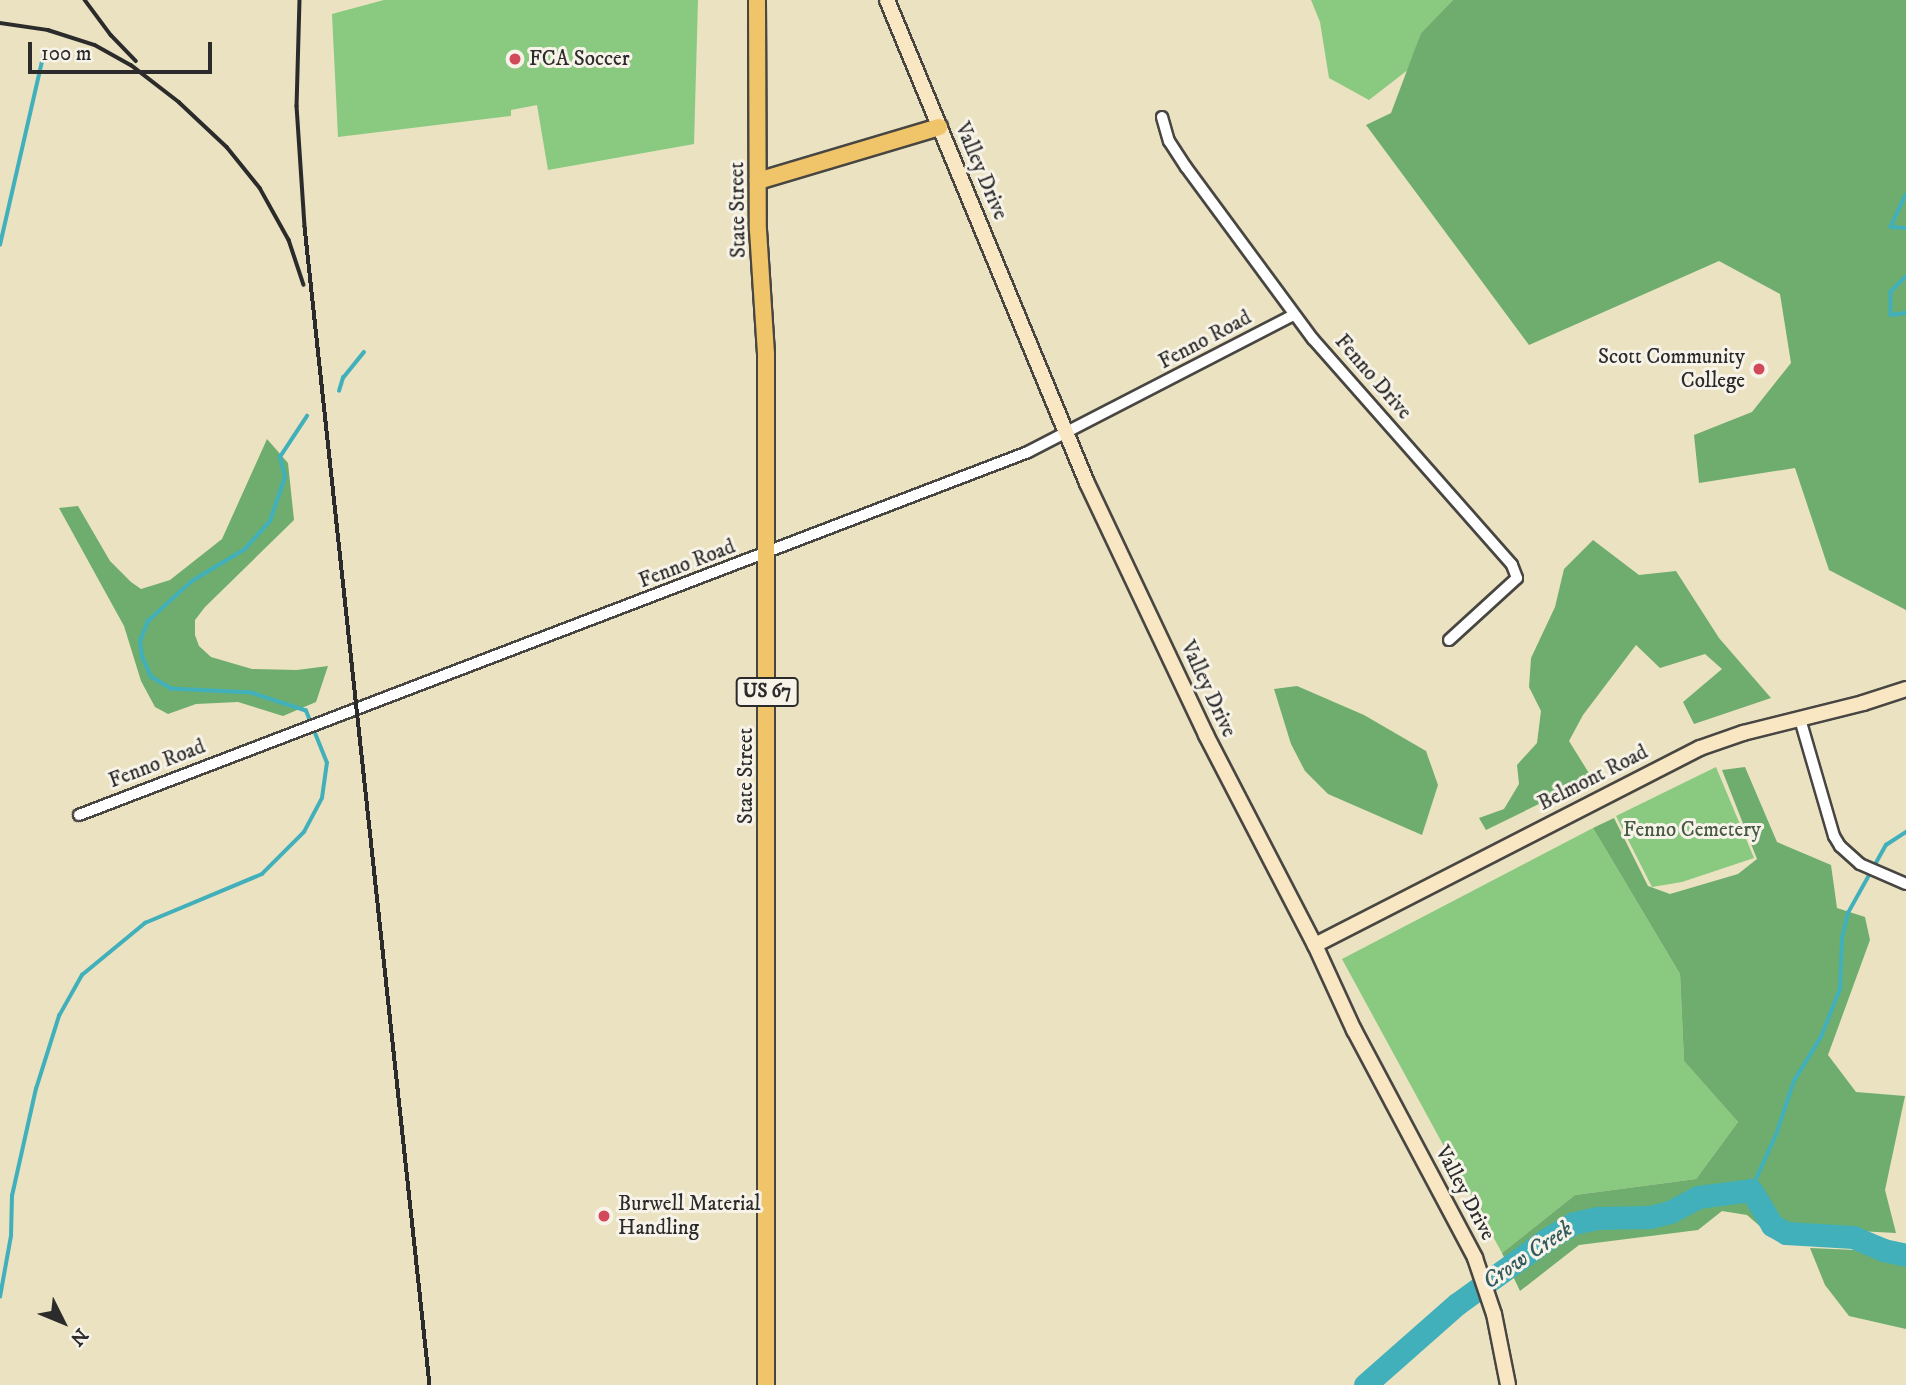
<!DOCTYPE html>
<style>
body{margin:0}
#map{position:relative;width:1906px;height:1385px;overflow:hidden;background:#eae2c1;font-family:"IM FELL DW Pica",serif}
div>[style]{position:absolute}
.green>*{inset:0;background:#89c980}
.forest>*{inset:0;background:#6ead6e}
.stream>*{height:3.5px;margin:-1.75px;padding:0 1.75px;transform-origin:1.75px;border-radius:1.75px;background:#41b0bb}
.river>*{height:23px;margin:-11.5px;padding:0 11.5px;transform-origin:11.5px;border-radius:11.5px;background:#41b0bb}
.roads{filter:drop-shadow(2px 0 #484642) drop-shadow(-2px 0 #484642) drop-shadow(0 2px #484642) drop-shadow(0 -2px #484642)}
.street>*{height:10px;margin:-5px;padding:0 5px;transform-origin:5px;border-radius:5px;background:#fff}
.secondary>*{height:14px;margin:-7px;padding:0 7px;transform-origin:7px;border-radius:7px;background:#f9e7c3}
.primary>*{height:16px;margin:-8px;padding:0 8px;transform-origin:8px;border-radius:8px;background:#f0c469}
.rail>*{height:3.5px;margin:-1.75px;padding:0 1.75px;transform-origin:1.75px;border-radius:1.75px;background:#2b2b2b}
.dots>*{width:19px;height:19px;translate:-50% -50%;box-sizing:border-box;border:4px solid #f7f3e8;border-radius:50%}
span{translate:-50% -50%;white-space:nowrap;text-align:center;line-height:1.15;-webkit-text-stroke:6px #f7f3e8;paint-order:stroke}
.shield-label span{padding:2px 5px;background:#f7f3e8;border:2px solid;border-radius:5px;-webkit-text-stroke-width:0}
.shield-label{font-size:19px;color:#2b2b2b;font-weight:700}
.poi-label{font-size:21px;color:#2b2b2b}
.left{translate:0 -50%;text-align:left}
.right{translate:-100% -50%;text-align:right}
.street-label{font-size:21px;color:#2b2b2b}
.park-label{font-size:21px;color:#475a44}
.water-label{font-size:23px;color:#335a5d;font-style:italic}
.north{position:absolute;left:28px;top:1287px;width:70px;height:70px;-webkit-text-stroke:5px #f7f3e8;paint-order:stroke;rotate:133deg;font-size:19px;font-weight:700;line-height:28px;text-align:center;color:#2b2b2b}
.north::after{content:'';display:block;margin:auto;width:24px;height:32px;background:#2b2b2b;clip-path:polygon(50% 0,100% 100%,50% 72%,0 100%)}
.scale{position:absolute;left:28px;top:42px;width:184px;height:32px;box-sizing:border-box;border:4px solid #2b2b2b;border-top:0;padding-left:9px;font-size:21px;line-height:24px;white-space:nowrap;color:#2b2b2b;-webkit-text-stroke:5px #f7f3e8;paint-order:stroke}
</style>
<div id="map">
<div class="green">
<i style="clip-path:polygon(384px 0,698px 0,694px 144px,548px 170px,537px 105px,511px 110px,511px 116px,338px 137px,332px 14px)"></i>
<i style="clip-path:polygon(1311px 0,1453px 0,1421px 33px,1409px 69px,1369px 100px,1329px 78px,1320px 22px)"></i>
<i style="clip-path:polygon(1716px 767px,1754px 858px,1682px 882px,1652px 887px,1616px 816px)"></i>
<i style="clip-path:polygon(1593px 828px,1680px 974px,1684px 1061px,1738px 1122px,1696px 1179px,1575px 1195px,1502px 1253px,1342px 959px)"></i>
</div>
<div class="forest">
<i style="clip-path:polygon(1453px 0,1906px 0,1906px 610px,1829px 570px,1795px 468px,1699px 483px,1694px 435px,1752px 412px,1791px 363px,1780px 294px,1719px 261px,1529px 345px,1366px 125px,1391px 113px,1421px 33px)"></i>
<i style="clip-path:polygon(267px 439px,288px 463px,294px 520px,205px 607px,195px 620px,195px 635px,199px 646px,211px 657px,252px 669px,297px 670px,328px 666px,316px 702px,283px 716px,238px 702px,196px 704px,168px 714px,155px 707px,141px 681px,124px 626px,59px 508px,78px 506px,110px 561px,131px 582px,141px 589px,170px 580px,222px 539px)"></i>
<i style="clip-path:polygon(1593px 540px,1639px 575px,1676px 571px,1719px 638px,1771px 698px,1694px 724px,1683px 702px,1722px 669px,1705px 654px,1660px 668px,1636px 645px,1583px 715px,1569px 741px,1592px 778px,1486px 830px,1479px 818px,1504px 809px,1519px 784px,1517px 765px,1537px 743px,1541px 711px,1529px 687px,1531px 658px,1555px 607px,1564px 569px)"></i>
<i style="clip-path:polygon(1297px 686px,1364px 715px,1426px 751px,1438px 785px,1422px 835px,1328px 794px,1305px 771px,1291px 744px,1274px 689px)"></i>
<i style="clip-path:polygon(1745px 767px,1777px 842px,1831px 865px,1837px 908px,1865px 917px,1870px 940px,1828px 1055px,1856px 1092px,1905px 1096px,1885px 1190px,1896px 1233px,1801px 1228px,1777px 1241px,1747px 1215px,1722px 1211px,1698px 1230px,1579px 1245px,1520px 1291px,1502px 1253px,1575px 1195px,1696px 1179px,1738px 1122px,1684px 1061px,1680px 974px,1593px 828px,1614px 818px,1648px 886px,1670px 894px,1738px 874px,1757px 859px,1722px 770px)"></i>
<i style="clip-path:polygon(1810px 1248px,1855px 1250px,1906px 1265px,1906px 1329px,1849px 1316px,1825px 1285px)"></i>
</div>
<div class="stream">
<i style="left:1906px;top:195px;width:35px;rotate:115deg"></i>
<i style="left:1891px;top:227px;width:15px;rotate:4deg"></i>
<i style="left:0;top:245px;width:197px;rotate:-77.1deg"></i>
<i style="left:1906px;top:277px;width:21px;rotate:135deg"></i>
<i style="left:1891px;top:292px;width:23px;rotate:90deg"></i>
<i style="left:1891px;top:315px;width:15px;rotate:-8deg"></i>
<i style="left:339px;top:391px;width:14px;rotate:-73deg"></i>
<i style="left:343px;top:378px;width:33px;rotate:-51deg"></i>
<i style="left:1751px;top:1190px;width:60px;rotate:-65.6deg"></i>
<i style="left:1776px;top:1135px;width:57px;rotate:-71.6deg"></i>
<i style="left:1794px;top:1081px;width:52px;rotate:-58.5deg"></i>
<i style="left:1821px;top:1037px;width:52px;rotate:-68.4deg"></i>
<i style="left:1840px;top:989px;width:50px;rotate:-87.7deg"></i>
<i style="left:1842px;top:939px;width:27px;rotate:-77deg"></i>
<i style="left:1848px;top:913px;width:78px;rotate:-60.8deg"></i>
<i style="left:1886px;top:845px;width:24px;rotate:-33deg"></i>
<i style="left:0;top:1297px;width:62px;rotate:-79.8deg"></i>
<i style="left:11px;top:1236px;width:40px;rotate:-88.6deg"></i>
<i style="left:12px;top:1196px;width:110px;rotate:-77.4deg"></i>
<i style="left:36px;top:1089px;width:77px;rotate:-72.5deg"></i>
<i style="left:59px;top:1016px;width:47px;rotate:-60.7deg"></i>
<i style="left:82px;top:975px;width:82px;rotate:-39.5deg"></i>
<i style="left:145px;top:923px;width:127px;rotate:-22.7deg"></i>
<i style="left:262px;top:874px;width:59px;rotate:-45deg"></i>
<i style="left:304px;top:832px;width:38px;rotate:-62deg"></i>
<i style="left:322px;top:798px;width:35px;rotate:-82deg"></i>
<i style="left:327px;top:763px;width:56px;rotate:-112deg"></i>
<i style="left:306px;top:711px;width:58px;rotate:-161.9deg"></i>
<i style="left:251px;top:693px;width:80px;rotate:-177.1deg"></i>
<i style="left:171px;top:689px;width:23px;rotate:-149deg"></i>
<i style="left:151px;top:677px;width:22px;rotate:-114deg"></i>
<i style="left:142px;top:657px;width:16px;rotate:-97deg"></i>
<i style="left:140px;top:641px;width:22px;rotate:-68deg"></i>
<i style="left:148px;top:621px;width:59px;rotate:-42.3deg"></i>
<i style="left:192px;top:581px;width:62px;rotate:-31.1deg"></i>
<i style="left:245px;top:549px;width:38px;rotate:-48deg"></i>
<i style="left:270px;top:521px;width:46px;rotate:-71.2deg"></i>
<i style="left:285px;top:477px;width:21px;rotate:-104deg"></i>
<i style="left:280px;top:457px;width:49px;rotate:-56.6deg"></i>
</div>
<div class="river">
<i style="left:1365px;top:1385px;width:123px;rotate:-41.4deg"></i>
<i style="left:1457px;top:1304px;width:111px;rotate:-35.8deg"></i>
<i style="left:1547px;top:1239px;width:31px;rotate:-31deg"></i>
<i style="left:1574px;top:1223px;width:24px;rotate:-12deg"></i>
<i style="left:1597px;top:1218px;width:53px;rotate:-1.1deg"></i>
<i style="left:1650px;top:1217px;width:21px;rotate:-14deg"></i>
<i style="left:1670px;top:1212px;width:32px;rotate:-28deg"></i>
<i style="left:1698px;top:1197px;width:53px;rotate:-7.5deg"></i>
<i style="left:1751px;top:1190px;width:41px;rotate:59deg"></i>
<i style="left:1772px;top:1225px;width:16px;rotate:30deg"></i>
<i style="left:1786px;top:1233px;width:67px;rotate:3.4deg"></i>
<i style="left:1853px;top:1237px;width:33px;rotate:23deg"></i>
<i style="left:1883px;top:1250px;width:24px;rotate:12deg"></i>
</div>
<div class="roads">
<div class="street">
<i style="left:1162px;top:117px;width:25px;rotate:74deg"></i>
<i style="left:1169px;top:141px;width:31px;rotate:57deg"></i>
<i style="left:1186px;top:167px;width:214px;rotate:53.6deg"></i>
<i style="left:1313px;top:339px;width:301px;rotate:48.6deg"></i>
<i style="left:1512px;top:565px;width:14px;rotate:69deg"></i>
<i style="left:1517px;top:578px;width:92px;rotate:137.6deg"></i>
<i style="left:1800px;top:719px;width:122px;rotate:73.8deg"></i>
<i style="left:1834px;top:836px;width:12px;rotate:59deg"></i>
<i style="left:1840px;top:846px;width:27px;rotate:42deg"></i>
<i style="left:1860px;top:864px;width:50px;rotate:23.5deg"></i>
<i style="left:79px;top:815px;width:1016px;rotate:-20.93deg"></i>
<i style="left:1028px;top:452px;width:299px;rotate:-27.3deg"></i>
</div>
<div class="secondary">
<i style="left:887px;top:0;width:523px;rotate:67.51deg"></i>
<i style="left:1087px;top:483px;width:279px;rotate:64.7deg"></i>
<i style="left:1206px;top:735px;width:237px;rotate:62.6deg"></i>
<i style="left:1315px;top:945px;width:94px;rotate:65.4deg"></i>
<i style="left:1354px;top:1030px;width:258px;rotate:62deg"></i>
<i style="left:1475px;top:1258px;width:59px;rotate:71.3deg"></i>
<i style="left:1494px;top:1314px;width:72px;rotate:78.8deg"></i>
<i style="left:1315px;top:945px;width:432px;rotate:-27.1deg"></i>
<i style="left:1700px;top:748px;width:46px;rotate:-19.2deg"></i>
<i style="left:1743px;top:733px;width:124px;rotate:-14deg"></i>
<i style="left:1863px;top:703px;width:45px;rotate:-18deg"></i>
</div>
<div class="primary">
<i style="left:757px;top:0;width:230px;rotate:89.8deg"></i>
<i style="left:758px;top:230px;width:124px;rotate:86.3deg"></i>
<i style="left:766px;top:354px;width:1031px;rotate:90deg"></i>
<i style="left:758px;top:181px;width:189px;rotate:-16.6deg"></i>
</div>
</div>
<div class="rail">
<i style="left:85px;top:0;width:44px;rotate:53.4deg"></i>
<i style="left:111px;top:35px;width:36px;rotate:46deg"></i>
<i style="left:300px;top:0;width:106px;rotate:91.6deg"></i>
<i style="left:297px;top:106px;width:121px;rotate:86.2deg"></i>
<i style="left:305px;top:227px;width:1165px;rotate:83.84deg"></i>
<i style="left:0;top:23px;width:49px;rotate:8.3deg"></i>
<i style="left:48px;top:30px;width:49px;rotate:17.7deg"></i>
<i style="left:95px;top:45px;width:41px;rotate:29.1deg"></i>
<i style="left:131px;top:65px;width:61px;rotate:37.6deg"></i>
<i style="left:179px;top:102px;width:66px;rotate:43.2deg"></i>
<i style="left:227px;top:147px;width:53px;rotate:51.2deg"></i>
<i style="left:260px;top:188px;width:60px;rotate:60.9deg"></i>
<i style="left:289px;top:240px;width:47px;rotate:71.6deg"></i>
</div>
<div class="dots">
<i style="left:515px;top:59px;background:#d1495b"></i>
<i style="left:1759px;top:369px;background:#d1495b"></i>
<i style="left:604px;top:1216px;background:#d1495b"></i>
</div>
<div class="shield-label">
<span style="left:767px;top:692px">US 67</span>
</div>
<div class="poi-label">
<span class="left" style="left:529px;top:59px">FCA Soccer</span>
<span class="right" style="left:1745px;top:369px">Scott Community<br>College</span>
<span class="left" style="left:618px;top:1216px">Burwell Material<br>Handling</span>
</div>
<div class="street-label">
<span style="left:981px;top:171px;rotate:67deg">Valley Drive</span>
<span style="left:738px;top:210px;rotate:-91deg">State Street</span>
<span style="left:1205px;top:340px;rotate:-28deg">Fenno Road</span>
<span style="left:1373px;top:377px;rotate:49deg">Fenno Drive</span>
<span style="left:687px;top:564px;rotate:-21deg">Fenno Road</span>
<span style="left:1208px;top:689px;rotate:65deg">Valley Drive</span>
<span style="left:157px;top:764px;rotate:-21deg">Fenno Road</span>
<span style="left:746px;top:776px;rotate:-90deg">State Street</span>
<span style="left:1593px;top:778px;rotate:-27deg">Belmont Road</span>
<span style="left:1465px;top:1193px;rotate:62deg">Valley Drive</span>
</div>
<div class="park-label">
<span style="left:1692px;top:830px">Fenno Cemetery</span>
</div>
<div class="water-label">
<span style="left:1528px;top:1256px;rotate:-34deg">Crow Creek</span>
</div>
<div class="north">N</div>
<div class="scale">100 m</div>
</div>
